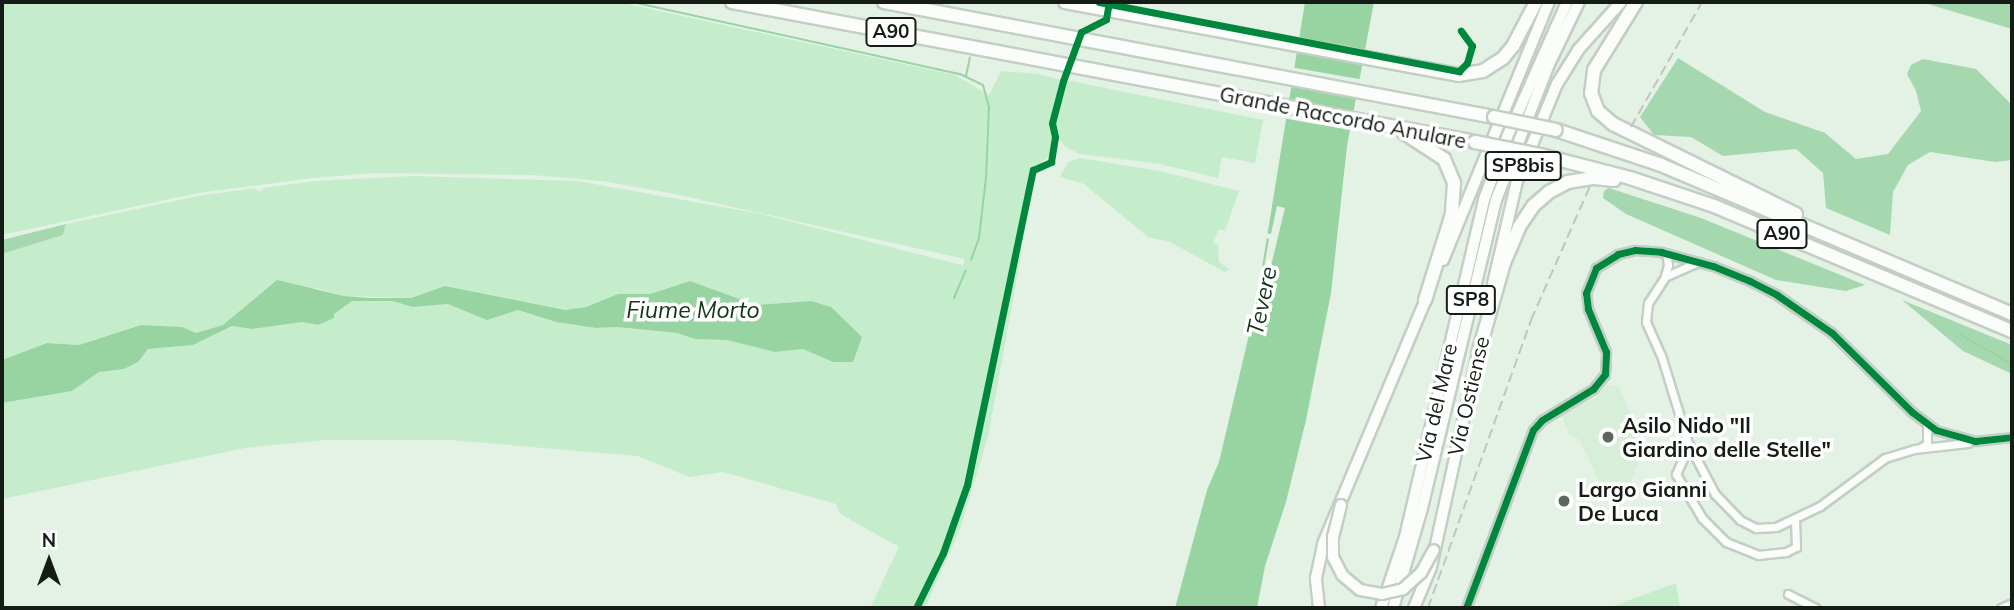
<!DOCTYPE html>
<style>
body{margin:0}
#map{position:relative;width:2014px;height:610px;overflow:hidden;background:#e4f1e5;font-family:Mulish,sans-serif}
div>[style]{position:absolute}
.built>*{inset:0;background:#d7eed9}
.green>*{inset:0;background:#c5edcb}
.forest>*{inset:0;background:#a6d8af}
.water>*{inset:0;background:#98d4a2}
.pier>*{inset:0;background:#e4f1e5;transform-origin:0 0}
.stream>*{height:2px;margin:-1px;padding:0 1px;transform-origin:1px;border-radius:1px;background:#98d4a2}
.roads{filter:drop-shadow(2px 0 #c3cec4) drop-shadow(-2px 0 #c3cec4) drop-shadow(0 2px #c3cec4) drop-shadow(0 -2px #c3cec4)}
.minor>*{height:7px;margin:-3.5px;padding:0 3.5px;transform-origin:3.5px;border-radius:3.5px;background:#fbfdfb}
.primary>*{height:10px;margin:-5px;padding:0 5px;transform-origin:5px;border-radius:5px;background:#fbfdfb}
.motorway>*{height:12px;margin:-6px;padding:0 6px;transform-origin:6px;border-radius:6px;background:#fbfdfb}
.rail>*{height:2px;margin-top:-1px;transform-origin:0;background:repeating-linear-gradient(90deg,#c1c5c1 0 10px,transparent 0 15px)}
.bridges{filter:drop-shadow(2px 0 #c3cec4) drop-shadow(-2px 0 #c3cec4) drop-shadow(0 2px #c3cec4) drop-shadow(0 -2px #c3cec4)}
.primary-bridge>*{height:10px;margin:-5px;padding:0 5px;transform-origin:5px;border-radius:5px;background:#fbfdfb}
.motorway-bridge>*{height:12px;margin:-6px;padding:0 6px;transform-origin:6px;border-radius:6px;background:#fbfdfb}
.cycleway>*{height:7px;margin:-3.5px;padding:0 3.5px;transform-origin:3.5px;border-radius:3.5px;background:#00873e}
.dots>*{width:19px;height:19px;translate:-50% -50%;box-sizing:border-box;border:4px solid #fff;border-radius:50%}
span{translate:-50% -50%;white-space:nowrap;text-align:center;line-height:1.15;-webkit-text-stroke:7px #fff;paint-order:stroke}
.shield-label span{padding:2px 5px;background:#fff;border:2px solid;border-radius:5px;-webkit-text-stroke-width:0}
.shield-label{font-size:19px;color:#141c15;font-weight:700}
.street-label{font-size:21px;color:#141c15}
.poi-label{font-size:21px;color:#141c15;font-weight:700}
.left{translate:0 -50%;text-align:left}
.water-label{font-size:23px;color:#12341a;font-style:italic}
.frame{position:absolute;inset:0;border:4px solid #141c15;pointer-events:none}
.north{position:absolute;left:14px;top:526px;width:70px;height:70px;-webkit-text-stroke:5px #fff;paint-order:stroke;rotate:0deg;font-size:19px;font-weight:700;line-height:28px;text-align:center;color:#141c15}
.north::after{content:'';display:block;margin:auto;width:24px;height:32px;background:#141c15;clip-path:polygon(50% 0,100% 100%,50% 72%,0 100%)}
</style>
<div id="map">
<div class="built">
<i style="clip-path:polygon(1607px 385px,1619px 387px,1645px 446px,1629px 486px,1615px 490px,1602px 487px,1579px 439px,1570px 436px,1562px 416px,1596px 397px)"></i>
</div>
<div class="green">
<i style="clip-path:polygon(2px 2px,618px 2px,955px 75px,989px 95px,1001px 71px,1039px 74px,1060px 80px,1050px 123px,1052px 141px,1049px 156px,1032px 170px,1029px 182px,1017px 247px,1022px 250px,988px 437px,960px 529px,925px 608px,870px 608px,899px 547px,851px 520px,840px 513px,836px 504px,723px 472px,689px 477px,638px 456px,450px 440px,324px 440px,245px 448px,2px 499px,2px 403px,72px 391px,99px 372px,124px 369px,138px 362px,148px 349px,193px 345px,232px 326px,252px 329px,302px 322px,318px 325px,352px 301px,392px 301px,413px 307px,448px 304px,487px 319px,518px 310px,556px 322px,596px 328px,617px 327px,677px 333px,695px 339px,727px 340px,775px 352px,803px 349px,833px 362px,811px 301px,756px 305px,690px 281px,650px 294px,618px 294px,586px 307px,565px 310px,445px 286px,411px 298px,344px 296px,316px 288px,251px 305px,223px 325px,196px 333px,182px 327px,141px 325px,79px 345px,47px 343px,2px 360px,2px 254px,63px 235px,66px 224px,198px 196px,255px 188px,259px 192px,264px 188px,314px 181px,412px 176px,578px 181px,761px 214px,957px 264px,963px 265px,965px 259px,675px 194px,602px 181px,532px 175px,373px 173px,313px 178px,198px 193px,2px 235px)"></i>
<i style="clip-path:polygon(1066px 80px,1263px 120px,1255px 163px,1222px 157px,1218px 178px,1160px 164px,1080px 154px,1065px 147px,1057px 134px,1055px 122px)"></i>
<i style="clip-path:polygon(1080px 158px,1160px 171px,1239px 191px,1225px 231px,1219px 229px,1213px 242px,1218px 245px,1219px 262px,1229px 269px,1225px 272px,1170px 242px,1148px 237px,1084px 184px,1060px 177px,1068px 162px)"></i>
<i style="clip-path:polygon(1676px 583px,1680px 608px,1608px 608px)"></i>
</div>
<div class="forest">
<i style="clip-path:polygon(1921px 2px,2012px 2px,2012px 29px)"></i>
<i style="clip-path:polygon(1678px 58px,1765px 112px,1825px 133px,1856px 159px,1888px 154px,1921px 111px,1916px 91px,1907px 74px,1911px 65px,1923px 59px,1976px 69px,2012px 105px,2012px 160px,1995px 162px,1930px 152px,1908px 165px,1893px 192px,1890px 235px,1826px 208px,1823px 173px,1796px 149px,1723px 156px,1691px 137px,1654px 135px,1640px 117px)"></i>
<i style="clip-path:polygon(1609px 188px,1701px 218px,1865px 285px,1846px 291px,1776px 280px,1626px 214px,1603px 198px,1604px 191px)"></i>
<i style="clip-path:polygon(66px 224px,63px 235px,2px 254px,2px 240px)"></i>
<i style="clip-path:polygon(1902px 300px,2012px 345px,2012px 374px,1963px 351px)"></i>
</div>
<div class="water">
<i style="clip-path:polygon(1305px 2px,1374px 2px,1347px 146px,1331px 293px,1306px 420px,1286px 502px,1265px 566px,1257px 608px,1175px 608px,1207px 490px,1219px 462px,1256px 305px)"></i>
<i style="clip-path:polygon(277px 280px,344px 296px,370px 298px,411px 298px,445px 286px,565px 310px,586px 307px,618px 294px,650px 294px,690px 281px,756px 305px,811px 301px,831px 307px,862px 337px,853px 362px,833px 362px,803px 349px,775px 352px,727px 340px,695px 339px,677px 333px,617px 327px,596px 328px,556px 322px,518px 310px,487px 320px,448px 304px,413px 307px,392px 301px,352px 301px,334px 314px,334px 318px,318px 325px,302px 322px,252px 329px,232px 326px,193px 345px,148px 349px,138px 362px,124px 369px,99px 372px,72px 391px,2px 403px,2px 360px,47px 343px,79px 345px,141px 325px,182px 327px,196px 333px,223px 325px)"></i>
</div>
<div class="pier">
<i style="left:1290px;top:67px;width:74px;height:18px;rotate:10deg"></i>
<i style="left:1284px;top:99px;width:75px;height:19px;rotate:10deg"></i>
<i style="clip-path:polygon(1277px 206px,1285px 208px,1269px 274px,1263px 273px,1269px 239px,1263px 237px,1264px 233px,1271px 234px)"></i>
</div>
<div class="stream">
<i style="left:632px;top:2px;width:336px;rotate:12.4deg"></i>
<i style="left:960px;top:74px;width:25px;rotate:26deg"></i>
<i style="left:983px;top:85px;width:23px;rotate:75deg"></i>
<i style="left:989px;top:107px;width:71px;rotate:92.4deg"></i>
<i style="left:986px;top:178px;width:60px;rotate:96.7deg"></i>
<i style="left:979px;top:238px;width:23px;rotate:110deg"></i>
<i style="left:966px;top:76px;width:19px;rotate:-78deg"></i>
<i style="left:954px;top:298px;width:30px;rotate:-67deg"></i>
<i style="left:1959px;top:334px;width:61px;rotate:29.5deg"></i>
</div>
<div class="roads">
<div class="minor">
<i style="left:1698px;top:262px;width:36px;rotate:156deg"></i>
<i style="left:1665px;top:277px;width:31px;rotate:123deg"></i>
<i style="left:1648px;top:303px;width:19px;rotate:96deg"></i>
<i style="left:1646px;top:322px;width:36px;rotate:66deg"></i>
<i style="left:1661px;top:355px;width:92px;rotate:72.9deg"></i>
<i style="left:1688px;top:443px;width:58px;rotate:62.1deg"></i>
<i style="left:1715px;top:494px;width:36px;rotate:46deg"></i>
<i style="left:1740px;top:520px;width:18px;rotate:27deg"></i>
<i style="left:1756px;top:528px;width:20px;rotate:-3deg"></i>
<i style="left:1776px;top:527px;width:49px;rotate:-25.5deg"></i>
<i style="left:1820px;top:506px;width:81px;rotate:-36.4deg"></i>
<i style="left:1885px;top:458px;width:30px;rotate:-17deg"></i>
<i style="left:1914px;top:449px;width:54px;rotate:-6.3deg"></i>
<i style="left:1665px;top:276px;width:11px;rotate:-75deg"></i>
<i style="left:1668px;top:265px;width:12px;rotate:-99deg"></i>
<i style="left:1689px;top:445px;width:32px;rotate:114deg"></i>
<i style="left:1676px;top:474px;width:51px;rotate:59.4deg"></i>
<i style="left:1702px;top:518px;width:34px;rotate:45deg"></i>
<i style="left:1726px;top:542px;width:35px;rotate:22deg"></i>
<i style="left:1758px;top:555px;width:28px;rotate:-6deg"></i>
<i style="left:1786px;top:552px;width:11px;rotate:-27deg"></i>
<i style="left:1796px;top:547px;width:27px;rotate:-92deg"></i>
<i style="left:1920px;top:448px;width:8px;rotate:-30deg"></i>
<i style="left:1927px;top:444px;width:20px;rotate:-90deg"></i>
<i style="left:1788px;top:594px;width:31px;rotate:27deg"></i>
<i style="left:1466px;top:608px;width:190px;rotate:-69.4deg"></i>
<i style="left:1533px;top:430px;width:13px;rotate:-48deg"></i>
<i style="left:1542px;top:420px;width:60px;rotate:-31.3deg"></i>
<i style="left:1593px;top:389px;width:19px;rotate:-51deg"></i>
<i style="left:1605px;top:374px;width:22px;rotate:-87deg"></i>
<i style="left:1606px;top:352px;width:47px;rotate:-112.7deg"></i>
<i style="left:1588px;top:309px;width:16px;rotate:-97deg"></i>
<i style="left:1586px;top:293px;width:27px;rotate:-68deg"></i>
<i style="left:1596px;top:268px;width:26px;rotate:-32deg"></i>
<i style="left:1618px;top:254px;width:17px;rotate:-13deg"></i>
<i style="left:1635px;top:250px;width:26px;rotate:4deg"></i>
<i style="left:1661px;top:252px;width:54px;rotate:15.1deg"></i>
<i style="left:1713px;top:266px;width:40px;rotate:22deg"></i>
<i style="left:1750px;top:281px;width:30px;rotate:27deg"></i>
<i style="left:1777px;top:295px;width:67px;rotate:34.6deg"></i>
<i style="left:1832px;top:333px;width:112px;rotate:44.6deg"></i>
<i style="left:1912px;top:412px;width:30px;rotate:37deg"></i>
<i style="left:1936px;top:430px;width:41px;rotate:15.8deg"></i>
<i style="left:1975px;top:441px;width:37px;rotate:-6deg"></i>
<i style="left:2001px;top:608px;width:12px;rotate:-24deg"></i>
</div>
<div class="primary">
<i style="left:1443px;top:260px;width:279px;rotate:-67.7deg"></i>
<i style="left:1493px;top:284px;width:106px;rotate:-76.9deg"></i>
<i style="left:1517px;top:181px;width:105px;rotate:-67.6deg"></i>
<i style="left:1557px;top:84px;width:40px;rotate:-58deg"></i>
<i style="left:1578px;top:50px;width:64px;rotate:-48.1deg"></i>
<i style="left:1319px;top:608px;width:30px;rotate:-96deg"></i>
<i style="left:1316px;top:578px;width:35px;rotate:-78deg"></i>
<i style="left:1323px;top:544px;width:271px;rotate:-67.2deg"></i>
<i style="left:1381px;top:608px;width:75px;rotate:-71.3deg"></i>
<i style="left:1405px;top:537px;width:349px;rotate:-76.8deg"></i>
<i style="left:1485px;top:197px;width:64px;rotate:-69.9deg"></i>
<i style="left:1507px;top:137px;width:148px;rotate:-66deg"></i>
<i style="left:1393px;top:608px;width:104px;rotate:-73.8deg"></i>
<i style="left:1422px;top:508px;width:317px;rotate:-76.5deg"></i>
<i style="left:1496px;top:200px;width:146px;rotate:-68.7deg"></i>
<i style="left:1549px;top:64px;width:69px;rotate:-64.2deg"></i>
<i style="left:1414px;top:608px;width:44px;rotate:-67.5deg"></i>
<i style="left:1431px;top:567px;width:224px;rotate:-77.6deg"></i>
</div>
<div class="motorway">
<i style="left:732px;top:2px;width:756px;rotate:10.67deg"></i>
<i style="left:884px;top:2px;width:621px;rotate:10.68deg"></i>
<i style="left:1065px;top:2px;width:400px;rotate:10.5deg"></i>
<i style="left:1458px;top:75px;width:25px;rotate:-9deg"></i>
<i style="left:1483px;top:71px;width:24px;rotate:-33deg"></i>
<i style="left:1503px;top:58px;width:16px;rotate:-50deg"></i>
<i style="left:1513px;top:46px;width:50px;rotate:-62.4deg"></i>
<i style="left:1636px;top:2px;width:80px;rotate:121.7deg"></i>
<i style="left:1594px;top:70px;width:23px;rotate:97deg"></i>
<i style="left:1591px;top:93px;width:19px;rotate:69deg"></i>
<i style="left:1598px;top:111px;width:20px;rotate:41deg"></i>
<i style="left:1613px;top:124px;width:204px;rotate:26.2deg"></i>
<i style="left:1556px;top:130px;width:111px;rotate:18.4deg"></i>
<i style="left:1661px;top:165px;width:381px;rotate:23deg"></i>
<i style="left:1404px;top:133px;width:48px;rotate:33deg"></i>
<i style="left:1444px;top:159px;width:26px;rotate:67deg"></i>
<i style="left:1454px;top:183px;width:31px;rotate:94deg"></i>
<i style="left:1452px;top:214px;width:90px;rotate:107.4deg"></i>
<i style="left:1545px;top:156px;width:88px;rotate:14.5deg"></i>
<i style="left:1630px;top:178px;width:89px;rotate:18.4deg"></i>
<i style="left:1714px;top:206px;width:323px;rotate:22.8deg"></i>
<i style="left:1478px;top:354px;width:95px;rotate:-74.1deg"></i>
<i style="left:1504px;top:263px;width:39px;rotate:-67deg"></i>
<i style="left:1519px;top:227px;width:25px;rotate:-56deg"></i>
<i style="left:1533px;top:206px;width:21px;rotate:-41deg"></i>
<i style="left:1549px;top:192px;width:21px;rotate:-28deg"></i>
<i style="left:1568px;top:182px;width:26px;rotate:-9deg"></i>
<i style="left:1594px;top:178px;width:20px;rotate:6deg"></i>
</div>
</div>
<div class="rail">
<i style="left:1631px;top:127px;width:144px;rotate:-60.4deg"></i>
<i style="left:1428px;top:608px;width:306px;rotate:-70.3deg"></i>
<i style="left:1531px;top:320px;width:146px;rotate:-66.2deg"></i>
</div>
<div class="bridges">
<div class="primary-bridge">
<i style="left:1341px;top:505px;width:33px;rotate:104deg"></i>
<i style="left:1333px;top:537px;width:20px;rotate:90deg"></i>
<i style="left:1333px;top:557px;width:20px;rotate:63deg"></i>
<i style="left:1342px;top:575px;width:23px;rotate:40deg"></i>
<i style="left:1360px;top:590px;width:22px;rotate:10deg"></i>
<i style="left:1382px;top:594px;width:22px;rotate:-13deg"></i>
<i style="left:1403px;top:589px;width:24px;rotate:-42deg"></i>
<i style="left:1421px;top:573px;width:26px;rotate:-61deg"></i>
</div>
<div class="motorway-bridge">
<i style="left:1494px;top:117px;width:63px;rotate:11.8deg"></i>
<i style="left:1475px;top:142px;width:71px;rotate:11.3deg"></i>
</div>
</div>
<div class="cycleway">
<i style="left:1099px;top:2px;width:367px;rotate:10.9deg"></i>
<i style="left:1459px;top:71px;width:11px;rotate:-45deg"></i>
<i style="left:1467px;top:63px;width:18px;rotate:-74deg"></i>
<i style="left:1472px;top:46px;width:19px;rotate:-126deg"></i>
<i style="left:916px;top:608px;width:61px;rotate:-63.9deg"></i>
<i style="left:943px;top:553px;width:72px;rotate:-70.6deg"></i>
<i style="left:967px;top:485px;width:322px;rotate:-78.2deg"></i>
<i style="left:1033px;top:170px;width:20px;rotate:-24deg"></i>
<i style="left:1051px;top:162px;width:25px;rotate:-81deg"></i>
<i style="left:1055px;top:137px;width:14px;rotate:-102deg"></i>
<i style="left:1052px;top:123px;width:43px;rotate:-75.3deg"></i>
<i style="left:1063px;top:81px;width:52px;rotate:-69.8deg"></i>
<i style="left:1081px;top:32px;width:28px;rotate:-27deg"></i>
<i style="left:1106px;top:19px;width:17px;rotate:-80deg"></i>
<i style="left:1466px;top:608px;width:190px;rotate:-69.4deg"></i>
<i style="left:1533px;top:430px;width:13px;rotate:-48deg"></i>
<i style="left:1542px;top:420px;width:60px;rotate:-31.3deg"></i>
<i style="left:1593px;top:389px;width:19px;rotate:-51deg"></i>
<i style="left:1605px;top:374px;width:22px;rotate:-87deg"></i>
<i style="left:1606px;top:352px;width:47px;rotate:-112.7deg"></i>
<i style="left:1588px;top:309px;width:16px;rotate:-97deg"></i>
<i style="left:1586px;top:293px;width:27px;rotate:-68deg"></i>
<i style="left:1596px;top:268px;width:26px;rotate:-32deg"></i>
<i style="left:1618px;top:254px;width:17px;rotate:-13deg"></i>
<i style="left:1635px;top:250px;width:26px;rotate:4deg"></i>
<i style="left:1661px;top:252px;width:54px;rotate:15.1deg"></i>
<i style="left:1713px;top:266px;width:40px;rotate:22deg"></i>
<i style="left:1750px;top:281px;width:30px;rotate:27deg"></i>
<i style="left:1777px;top:295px;width:67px;rotate:34.6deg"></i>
<i style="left:1832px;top:333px;width:112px;rotate:44.6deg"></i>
<i style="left:1912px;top:412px;width:30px;rotate:37deg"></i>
<i style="left:1936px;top:430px;width:41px;rotate:15.8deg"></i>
<i style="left:1975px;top:441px;width:37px;rotate:-6deg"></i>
</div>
<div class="dots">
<i style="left:1608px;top:437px;background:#5d675e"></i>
<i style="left:1564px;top:501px;background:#5d675e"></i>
</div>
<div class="shield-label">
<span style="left:891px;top:32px">A90</span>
<span style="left:1523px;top:166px">SP8bis</span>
<span style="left:1782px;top:234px">A90</span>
<span style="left:1471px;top:300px">SP8</span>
</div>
<div class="street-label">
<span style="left:1343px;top:117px;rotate:11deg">Grande Raccordo Anulare</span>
<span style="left:1468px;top:396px;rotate:-77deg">Via Ostiense</span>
<span style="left:1436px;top:403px;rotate:-77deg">Via del Mare</span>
</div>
<div class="poi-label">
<span class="left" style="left:1622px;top:437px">Asilo Nido "Il<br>Giardino delle Stelle"</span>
<span class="left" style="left:1578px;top:501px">Largo Gianni<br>De Luca</span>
</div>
<div class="water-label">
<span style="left:1262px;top:301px;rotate:-78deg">Tevere</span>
<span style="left:693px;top:310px">Fiume Morto</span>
</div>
<div class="frame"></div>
<div class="north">N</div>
</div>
